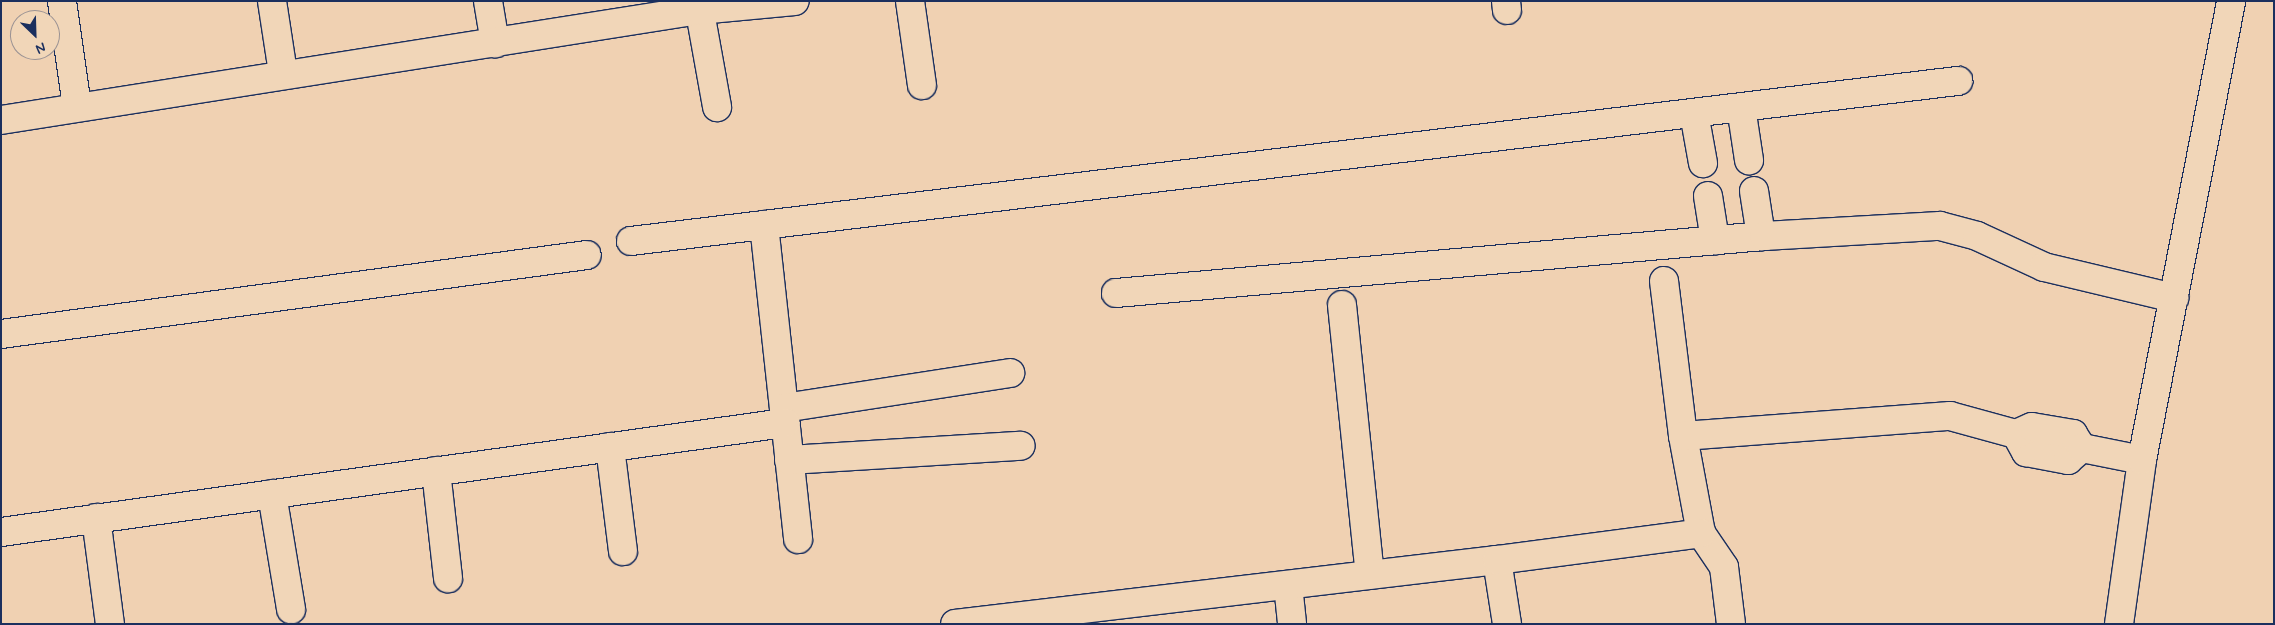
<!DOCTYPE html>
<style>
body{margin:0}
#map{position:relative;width:2275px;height:625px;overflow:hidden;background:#f0d1b2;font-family:Mynerve,sans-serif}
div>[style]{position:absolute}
.roads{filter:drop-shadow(1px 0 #1b2f5e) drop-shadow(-1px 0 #1b2f5e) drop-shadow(0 1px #1b2f5e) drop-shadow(0 -1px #1b2f5e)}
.street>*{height:28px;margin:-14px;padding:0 14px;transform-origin:14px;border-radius:14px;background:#f1d6b8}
span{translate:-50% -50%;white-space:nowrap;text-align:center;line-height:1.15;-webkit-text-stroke:4px #f1d6b8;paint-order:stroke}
.frame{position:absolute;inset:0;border:2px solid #1b2f5e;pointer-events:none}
.north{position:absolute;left:10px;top:10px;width:50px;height:50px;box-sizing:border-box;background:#f1d6b8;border:1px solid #9b9394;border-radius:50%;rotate:156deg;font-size:14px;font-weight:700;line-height:20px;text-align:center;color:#1b2f5e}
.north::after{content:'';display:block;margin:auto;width:18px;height:22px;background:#1b2f5e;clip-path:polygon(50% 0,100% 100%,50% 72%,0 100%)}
</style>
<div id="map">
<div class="roads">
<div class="street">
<i style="left:62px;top:1px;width:107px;rotate:81.9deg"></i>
<i style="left:272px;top:1px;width:73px;rotate:81.3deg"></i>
<i style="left:488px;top:1px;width:43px;rotate:80.5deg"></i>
<i style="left:698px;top:1px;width:108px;rotate:79.8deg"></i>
<i style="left:910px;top:1px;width:85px;rotate:81.9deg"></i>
<i style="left:1506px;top:1px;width:9px;rotate:84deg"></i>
<i style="left:1741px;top:107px;width:54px;rotate:81.4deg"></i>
<i style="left:1694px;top:113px;width:51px;rotate:79.8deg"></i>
<i style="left:1px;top:120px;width:707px;rotate:-8.96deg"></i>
<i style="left:699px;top:10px;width:96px;rotate:-5.4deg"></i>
<i style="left:1754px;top:191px;width:46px;rotate:81.2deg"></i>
<i style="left:1708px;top:196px;width:45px;rotate:81deg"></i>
<i style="left:764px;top:225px;width:316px;rotate:83.8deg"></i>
<i style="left:631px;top:241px;width:1337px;rotate:-6.88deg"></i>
<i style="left:1664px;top:281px;width:156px;rotate:83deg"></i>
<i style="left:1683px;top:436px;width:99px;rotate:79.5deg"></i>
<i style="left:1701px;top:533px;width:41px;rotate:55.9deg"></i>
<i style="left:1724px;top:567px;width:57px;rotate:83deg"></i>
<i style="left:1116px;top:293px;width:651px;rotate:-5.03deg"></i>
<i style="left:1764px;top:236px;width:176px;rotate:-3.3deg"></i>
<i style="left:1940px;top:226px;width:38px;rotate:15deg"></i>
<i style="left:1977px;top:236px;width:74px;rotate:24.8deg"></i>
<i style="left:2044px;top:267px;width:134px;rotate:13.4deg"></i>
<i style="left:1342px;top:305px;width:271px;rotate:84.1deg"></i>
<i style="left:1px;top:334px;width:591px;rotate:-7.68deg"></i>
<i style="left:784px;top:408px;width:229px;rotate:-8.8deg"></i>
<i style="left:2016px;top:434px;width:21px;rotate:61deg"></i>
<i style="left:2026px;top:452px;width:43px;rotate:10.8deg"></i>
<i style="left:2068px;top:460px;width:18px;rotate:-41deg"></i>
<i style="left:1683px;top:436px;width:268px;rotate:-4.3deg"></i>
<i style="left:1950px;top:416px;width:68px;rotate:15.3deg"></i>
<i style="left:2016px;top:434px;width:17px;rotate:-24deg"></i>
<i style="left:2032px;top:427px;width:42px;rotate:9.7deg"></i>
<i style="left:2073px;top:434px;width:17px;rotate:57deg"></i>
<i style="left:2082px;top:448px;width:61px;rotate:11.3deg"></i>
<i style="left:610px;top:447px;width:105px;rotate:82.9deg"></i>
<i style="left:789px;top:460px;width:232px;rotate:-3.5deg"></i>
<i style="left:436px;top:471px;width:108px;rotate:83.6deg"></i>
<i style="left:272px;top:494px;width:117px;rotate:80.6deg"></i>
<i style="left:96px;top:518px;width:107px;rotate:82.5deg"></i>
<i style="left:1px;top:532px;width:792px;rotate:-7.92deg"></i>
<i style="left:1497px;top:560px;width:65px;rotate:81.1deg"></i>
<i style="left:1288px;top:585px;width:39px;rotate:84deg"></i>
<i style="left:955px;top:624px;width:546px;rotate:-6.73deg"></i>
<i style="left:1497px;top:560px;width:206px;rotate:-7.5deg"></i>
<i style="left:2119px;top:624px;width:166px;rotate:-82deg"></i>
<i style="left:2142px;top:460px;width:468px;rotate:-79deg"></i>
</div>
</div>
<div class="frame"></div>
<div class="north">N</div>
</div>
